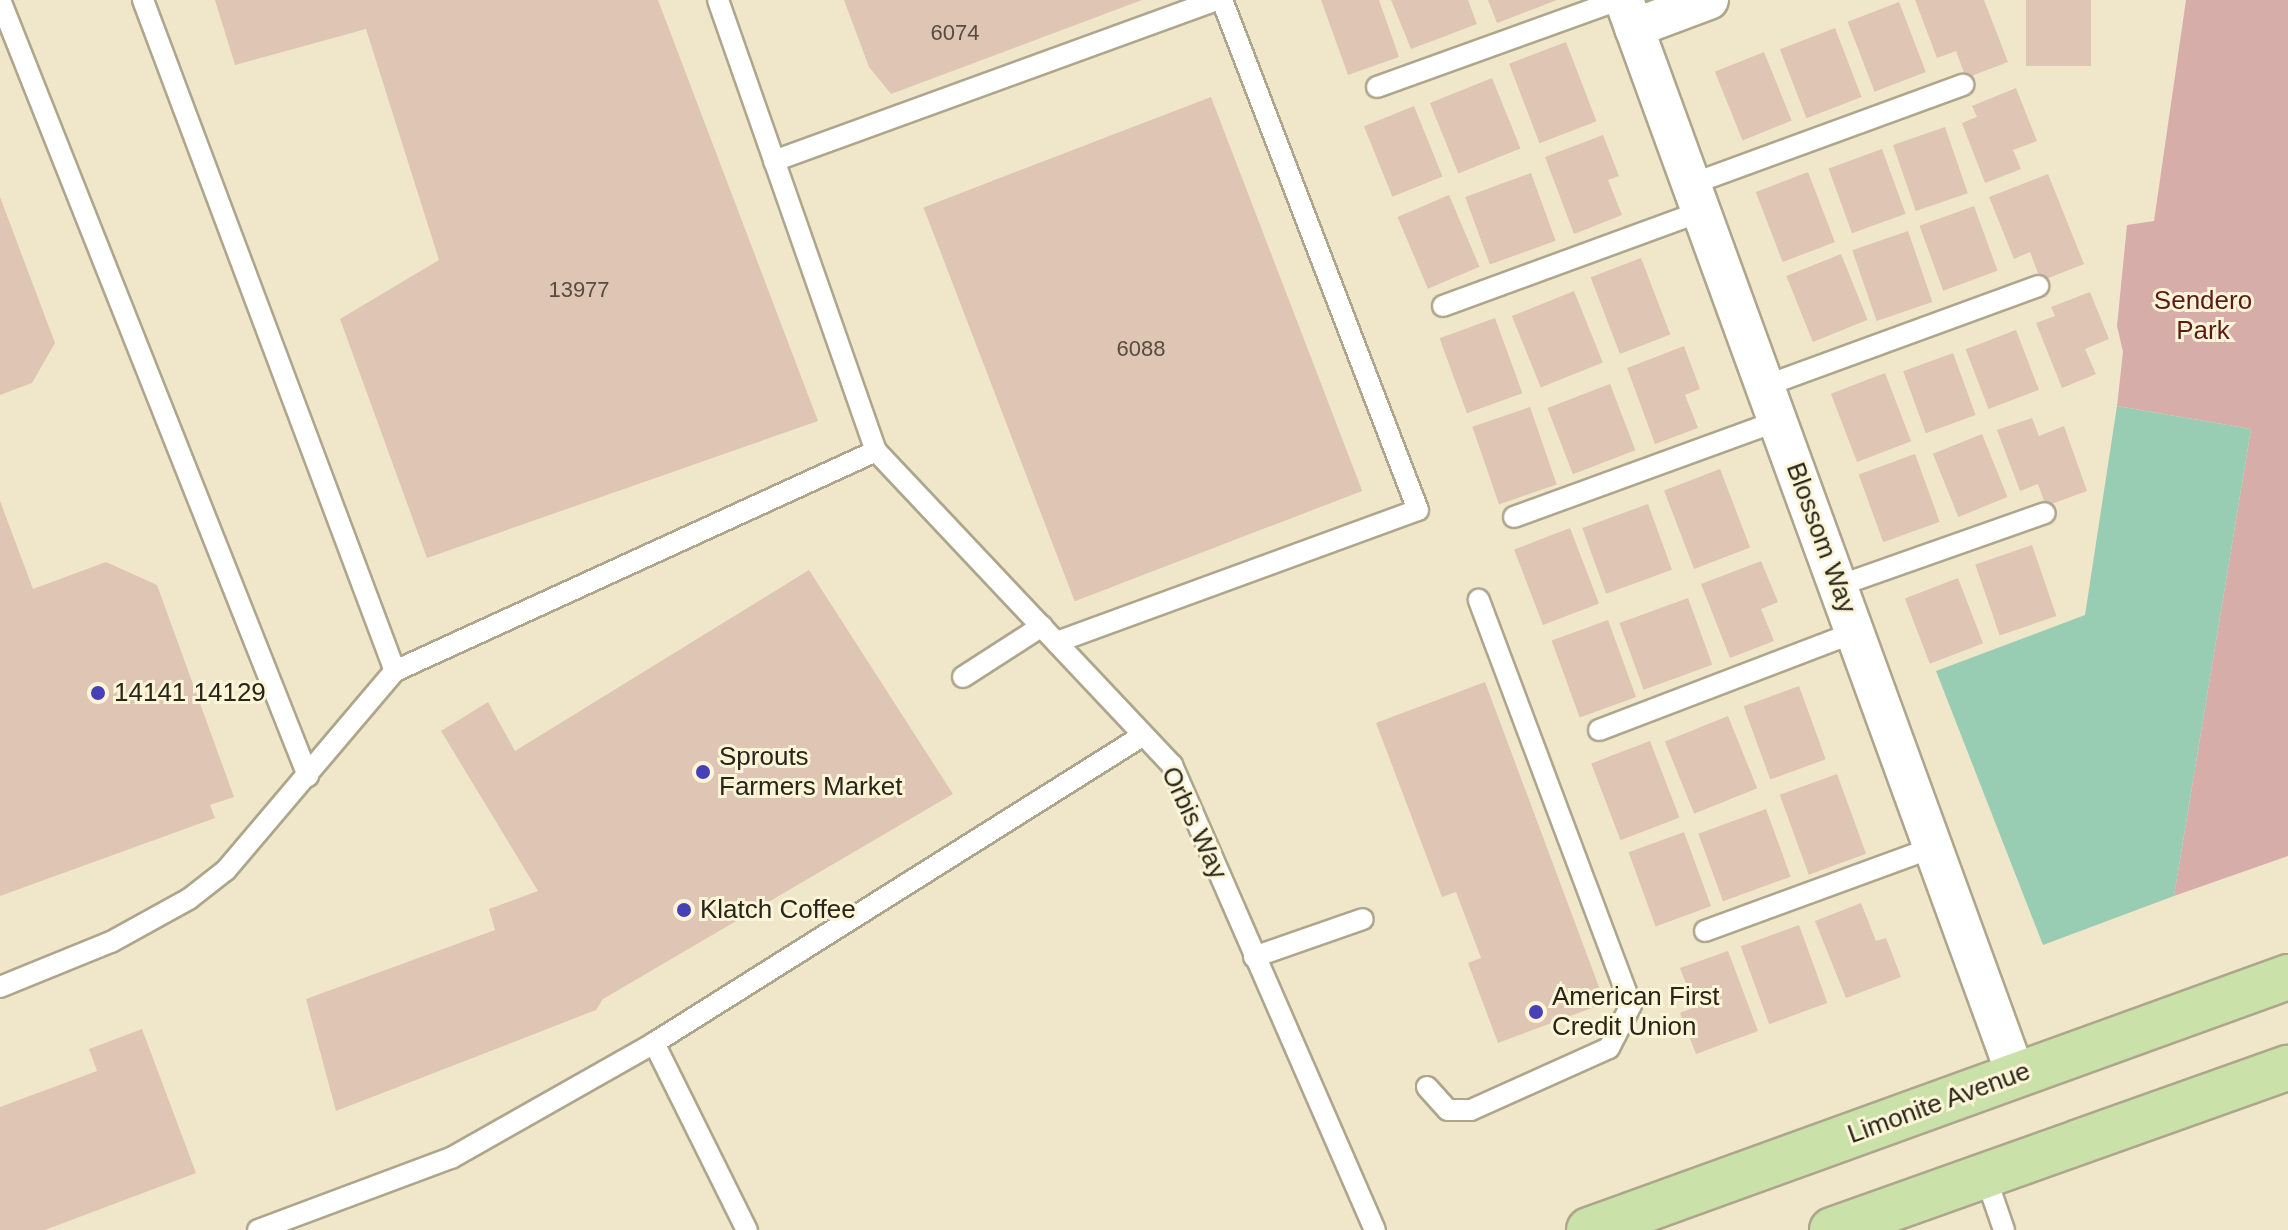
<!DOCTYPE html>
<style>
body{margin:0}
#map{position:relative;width:2288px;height:1230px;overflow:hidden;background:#f0e7cb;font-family:Helvetica,sans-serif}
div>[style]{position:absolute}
.green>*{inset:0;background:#d7adaa}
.water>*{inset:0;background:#99cdb3}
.building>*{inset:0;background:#dfc5b3;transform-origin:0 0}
.roads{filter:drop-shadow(2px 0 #aea68c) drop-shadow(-2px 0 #aea68c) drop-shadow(0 2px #aea68c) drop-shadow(0 -2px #aea68c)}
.service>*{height:20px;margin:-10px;padding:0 10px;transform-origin:10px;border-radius:10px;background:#fff}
.minor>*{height:38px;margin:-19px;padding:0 19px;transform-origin:19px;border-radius:19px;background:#fff}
.primary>*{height:44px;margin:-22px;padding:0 22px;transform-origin:22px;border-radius:22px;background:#cae1aa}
.dots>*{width:22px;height:22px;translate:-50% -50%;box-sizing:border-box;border:4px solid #fdf5d8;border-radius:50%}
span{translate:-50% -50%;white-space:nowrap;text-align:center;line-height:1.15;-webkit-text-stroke:6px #fdf5d8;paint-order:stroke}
.number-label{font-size:22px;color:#564d40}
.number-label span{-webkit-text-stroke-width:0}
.park-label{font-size:26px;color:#5c1a1b}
.street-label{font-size:26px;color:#28251a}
.poi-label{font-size:26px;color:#28251a}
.left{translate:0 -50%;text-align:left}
</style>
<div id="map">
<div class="green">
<i style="clip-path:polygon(2186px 0,2288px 0,2288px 856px,2174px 896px,2251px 429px,2117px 406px,2123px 352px,2117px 326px,2127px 225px,2154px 221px)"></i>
</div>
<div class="water">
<i style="clip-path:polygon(2117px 406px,2251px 429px,2174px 896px,2043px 945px,1936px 671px,2085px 615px)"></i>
</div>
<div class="building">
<i style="clip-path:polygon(215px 0,658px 0,818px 421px,427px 558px,340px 319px,439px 260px,366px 29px,235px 65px)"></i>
<i style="clip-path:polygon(844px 0,1142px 0,891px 94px,869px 67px)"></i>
<i style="clip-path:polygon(1321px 0,1379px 0,1399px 57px,1348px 75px)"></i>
<i style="clip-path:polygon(1391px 0,1468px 0,1477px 24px,1411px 49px)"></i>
<i style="clip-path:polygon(1488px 0,1557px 0,1497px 23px)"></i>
<i style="clip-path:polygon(1915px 0,1984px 0,2008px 62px,1966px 78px,1956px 51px,1937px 58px)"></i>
<i style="left:2026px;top:0;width:65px;height:66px"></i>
<i style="left:1899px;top:2px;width:75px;height:55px;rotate:69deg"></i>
<i style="left:1835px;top:28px;width:74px;height:59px;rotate:69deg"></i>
<i style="left:1566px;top:42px;width:85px;height:61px;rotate:69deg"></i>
<i style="left:1764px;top:52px;width:74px;height:53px;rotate:68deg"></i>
<i style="left:1492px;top:78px;width:76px;height:67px;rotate:68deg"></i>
<i style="clip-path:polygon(2016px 88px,2037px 141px,2013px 150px,2021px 169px,1985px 183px,1962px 123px,1977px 117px,1972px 106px)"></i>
<i style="left:1211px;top:97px;width:422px;height:308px;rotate:69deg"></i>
<i style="left:1414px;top:106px;width:76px;height:54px;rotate:68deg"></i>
<i style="left:1945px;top:127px;width:70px;height:55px;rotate:71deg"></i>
<i style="clip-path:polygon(1603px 135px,1619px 176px,1608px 180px,1622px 215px,1574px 234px,1545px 157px)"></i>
<i style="left:1882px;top:149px;width:69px;height:57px;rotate:70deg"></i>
<i style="left:1808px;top:172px;width:75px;height:56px;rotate:69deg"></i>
<i style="left:1531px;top:173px;width:72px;height:70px;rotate:70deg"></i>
<i style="clip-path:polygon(2048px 174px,2084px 264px,2041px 281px,2030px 252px,2014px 259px,1989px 197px)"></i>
<i style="left:1449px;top:195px;width:78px;height:56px;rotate:67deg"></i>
<i style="clip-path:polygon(0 197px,55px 343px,32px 383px,0 395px)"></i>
<i style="left:1974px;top:206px;width:69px;height:58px;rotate:70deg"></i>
<i style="left:1908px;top:231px;width:75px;height:59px;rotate:71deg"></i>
<i style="left:1841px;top:254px;width:71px;height:59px;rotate:68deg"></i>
<i style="left:1641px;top:258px;width:82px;height:54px;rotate:69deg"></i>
<i style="left:1574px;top:291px;width:77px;height:67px;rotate:68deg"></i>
<i style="clip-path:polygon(2090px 292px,2109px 339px,2085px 349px,2096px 374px,2062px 388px,2036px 323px,2055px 316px,2051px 307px)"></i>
<i style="left:1495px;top:318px;width:80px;height:59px;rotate:70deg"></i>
<i style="left:2016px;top:330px;width:64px;height:54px;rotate:69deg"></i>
<i style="clip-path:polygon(1684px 346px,1700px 389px,1685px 395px,1698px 428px,1655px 444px,1627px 368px)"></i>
<i style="left:1953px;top:353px;width:66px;height:53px;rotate:70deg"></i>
<i style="left:1885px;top:373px;width:73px;height:58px;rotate:69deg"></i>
<i style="left:1610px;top:384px;width:71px;height:67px;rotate:69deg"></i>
<i style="left:1530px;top:407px;width:82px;height:61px;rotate:71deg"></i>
<i style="clip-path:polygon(2032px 418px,2039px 436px,2064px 426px,2087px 491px,2046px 506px,2038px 484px,2020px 491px,1997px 430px)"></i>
<i style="left:1982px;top:434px;width:68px;height:53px;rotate:68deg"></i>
<i style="left:1915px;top:454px;width:72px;height:60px;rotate:70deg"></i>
<i style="left:1720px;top:469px;width:84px;height:60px;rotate:69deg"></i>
<i style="clip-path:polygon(0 501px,33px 589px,106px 562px,157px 585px,234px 797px,210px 805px,215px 818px,0 896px)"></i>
<i style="left:1648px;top:504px;width:70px;height:70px;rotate:70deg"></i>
<i style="left:1570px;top:528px;width:81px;height:60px;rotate:69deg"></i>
<i style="left:2032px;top:545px;width:75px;height:60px;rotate:71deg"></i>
<i style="clip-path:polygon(1761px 561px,1778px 602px,1761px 609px,1774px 641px,1730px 658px,1701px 584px)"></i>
<i style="clip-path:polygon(809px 570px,953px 794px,603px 999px,596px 1010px,336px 1111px,306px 999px,495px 930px,489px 909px,538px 891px,441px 731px,488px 702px,515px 751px)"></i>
<i style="left:1958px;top:578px;width:70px;height:57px;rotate:69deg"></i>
<i style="left:1688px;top:598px;width:71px;height:73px;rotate:70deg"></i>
<i style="left:1608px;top:620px;width:82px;height:60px;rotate:70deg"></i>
<i style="clip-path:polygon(1485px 682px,1605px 1003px,1498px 1043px,1468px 963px,1481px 958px,1456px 892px,1442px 897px,1376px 723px)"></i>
<i style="left:1799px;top:686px;width:78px;height:59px;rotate:70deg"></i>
<i style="left:1728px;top:716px;width:78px;height:68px;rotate:68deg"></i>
<i style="left:1650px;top:741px;width:82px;height:63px;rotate:69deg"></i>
<i style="left:1837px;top:774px;width:85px;height:61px;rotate:70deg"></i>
<i style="left:1766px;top:809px;width:72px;height:72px;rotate:70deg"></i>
<i style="left:1684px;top:832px;width:79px;height:59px;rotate:70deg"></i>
<i style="clip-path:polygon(1861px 903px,1876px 941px,1886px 938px,1901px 977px,1846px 998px,1815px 921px)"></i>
<i style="left:1799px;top:925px;width:83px;height:62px;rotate:70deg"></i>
<i style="clip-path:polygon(1728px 951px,1758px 1031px,1696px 1054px,1680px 1013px,1695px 1007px,1680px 968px)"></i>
<i style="clip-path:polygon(142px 1029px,196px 1173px,45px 1230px,0 1230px,0 1107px,97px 1071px,89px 1049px)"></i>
</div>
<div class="roads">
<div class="service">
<i style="left:0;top:0;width:835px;rotate:68.35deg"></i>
<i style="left:143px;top:0;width:717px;rotate:69.42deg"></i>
<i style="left:395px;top:671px;width:529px;rotate:-24.58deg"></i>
<i style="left:718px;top:0;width:478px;rotate:70.7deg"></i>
<i style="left:876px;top:451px;width:432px;rotate:46.7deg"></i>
<i style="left:1172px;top:765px;width:507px;rotate:66.42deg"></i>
<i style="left:1377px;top:87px;width:256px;rotate:-19.8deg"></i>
<i style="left:774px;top:161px;width:471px;rotate:-20deg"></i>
<i style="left:1692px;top:184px;width:289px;rotate:-20.1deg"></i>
<i style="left:1443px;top:306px;width:276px;rotate:-20.1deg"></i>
<i style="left:1765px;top:386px;width:291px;rotate:-20.1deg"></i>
<i style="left:1514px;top:517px;width:281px;rotate:-20deg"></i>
<i style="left:1838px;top:586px;width:219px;rotate:-19.4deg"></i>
<i style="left:1057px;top:642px;width:384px;rotate:-20.1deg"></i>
<i style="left:1418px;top:510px;width:546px;rotate:-111.02deg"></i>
<i style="left:963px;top:677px;width:94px;rotate:-32.8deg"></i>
<i style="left:1599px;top:730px;width:274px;rotate:-20.9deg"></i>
<i style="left:1705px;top:931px;width:244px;rotate:-20.1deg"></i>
<i style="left:1254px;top:957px;width:115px;rotate:-19.2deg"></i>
<i style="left:0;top:987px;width:120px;rotate:-22.1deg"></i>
<i style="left:111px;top:942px;width:89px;rotate:-28.9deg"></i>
<i style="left:189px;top:899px;width:47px;rotate:-38.1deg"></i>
<i style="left:226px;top:870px;width:261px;rotate:-49.7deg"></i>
<i style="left:654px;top:1043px;width:209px;rotate:63.6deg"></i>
<i style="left:1427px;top:1087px;width:31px;rotate:48deg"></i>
<i style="left:1448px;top:1110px;width:23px"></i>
<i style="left:1471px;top:1110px;width:151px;rotate:-24.2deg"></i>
<i style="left:1609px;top:1048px;width:48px;rotate:-62.9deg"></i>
<i style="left:1631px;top:1005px;width:433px;rotate:-110.6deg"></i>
<i style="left:1985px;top:1175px;width:58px;rotate:70.9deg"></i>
<i style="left:258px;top:1230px;width:206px;rotate:-20.5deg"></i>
<i style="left:451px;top:1158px;width:233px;rotate:-29.5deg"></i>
<i style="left:654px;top:1043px;width:577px;rotate:-32.17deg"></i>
</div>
<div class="minor">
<i style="left:1624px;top:0;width:1144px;rotate:69.97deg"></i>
<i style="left:1634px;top:28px;width:80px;rotate:-20.5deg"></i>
</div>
<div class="primary">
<i style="left:1589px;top:1230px;width:743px;rotate:-19.9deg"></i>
<i style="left:1832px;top:1230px;width:484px;rotate:-19.6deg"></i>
</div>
</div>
<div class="dots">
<i style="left:98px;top:693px;background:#4840b6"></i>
<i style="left:703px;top:772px;background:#4840b6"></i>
<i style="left:684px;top:910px;background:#4840b6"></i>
<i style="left:1536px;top:1012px;background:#4840b6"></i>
</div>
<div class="number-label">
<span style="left:955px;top:33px">6074</span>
<span style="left:579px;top:290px">13977</span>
<span style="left:1141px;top:349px">6088</span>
</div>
<div class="park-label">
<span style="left:2203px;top:316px">Sendero<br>Park</span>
</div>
<div class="street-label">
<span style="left:1821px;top:538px;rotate:70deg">Blossom Way</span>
<span style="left:1194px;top:823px;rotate:65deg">Orbis Way</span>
<span style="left:1939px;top:1103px;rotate:-20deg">Limonite Avenue</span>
</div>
<div class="poi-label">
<span class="left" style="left:114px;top:693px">14141 14129</span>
<span class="left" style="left:719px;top:772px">Sprouts<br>Farmers Market</span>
<span class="left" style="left:700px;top:910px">Klatch Coffee</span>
<span class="left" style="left:1552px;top:1012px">American First<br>Credit Union</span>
</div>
</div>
